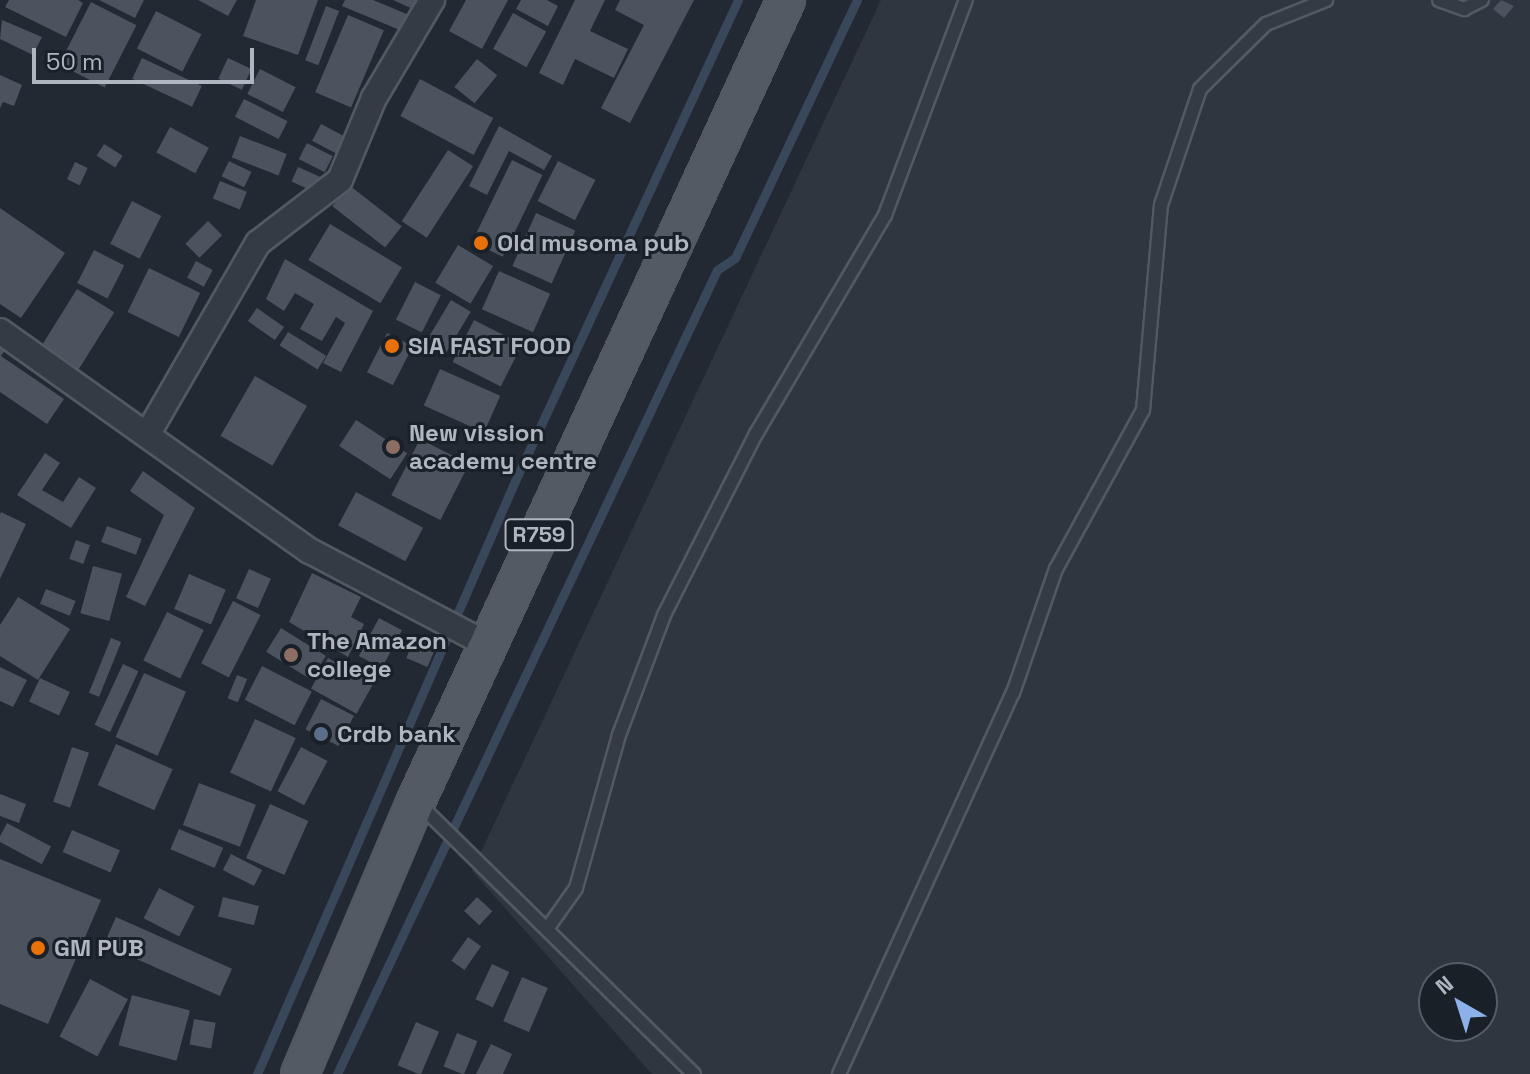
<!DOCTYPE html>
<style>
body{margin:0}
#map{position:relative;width:1530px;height:1074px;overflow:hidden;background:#222932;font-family:"Space Grotesk",sans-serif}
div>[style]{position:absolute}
.airport>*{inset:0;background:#2f3640}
.stream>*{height:9px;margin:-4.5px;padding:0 4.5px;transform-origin:4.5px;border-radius:4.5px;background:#39475a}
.building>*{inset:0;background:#4a535e;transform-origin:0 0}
.roads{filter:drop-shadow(2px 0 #525961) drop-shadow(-2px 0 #525961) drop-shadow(0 2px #525961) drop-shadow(0 -2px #525961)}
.lane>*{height:12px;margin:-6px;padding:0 6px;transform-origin:6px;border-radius:6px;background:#353b44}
.street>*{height:24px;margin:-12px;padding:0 12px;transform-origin:12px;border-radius:12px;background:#353b44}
.primary>*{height:36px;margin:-18px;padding:0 18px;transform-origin:18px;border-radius:18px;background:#535a63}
.dots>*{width:22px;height:22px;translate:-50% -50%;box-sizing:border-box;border:4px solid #1a2028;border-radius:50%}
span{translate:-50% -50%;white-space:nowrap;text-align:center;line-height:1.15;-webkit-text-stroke:6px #1a2028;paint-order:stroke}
.shield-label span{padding:2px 6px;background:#1a2028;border:2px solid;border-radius:6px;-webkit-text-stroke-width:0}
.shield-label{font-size:22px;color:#afb6c0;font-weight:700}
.poi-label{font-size:24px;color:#afb6c0;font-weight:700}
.left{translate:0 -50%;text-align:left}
.north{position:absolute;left:1418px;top:962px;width:80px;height:80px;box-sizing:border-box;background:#1a2028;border:2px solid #565c65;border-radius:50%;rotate:321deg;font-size:22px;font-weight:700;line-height:32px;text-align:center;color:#afb6c0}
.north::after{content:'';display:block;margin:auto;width:28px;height:36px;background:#8cb1e8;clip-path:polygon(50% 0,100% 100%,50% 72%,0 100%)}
.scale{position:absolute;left:32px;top:48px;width:222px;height:36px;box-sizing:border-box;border:4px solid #afb6c0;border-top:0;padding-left:10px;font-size:24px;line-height:28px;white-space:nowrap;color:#afb6c0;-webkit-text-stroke:6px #1a2028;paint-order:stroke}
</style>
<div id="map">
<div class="airport">
<i style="clip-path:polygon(evenodd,881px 0,1530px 0,1530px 1074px,652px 1074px,472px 871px,881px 0,1434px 978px,1482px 978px,1482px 1026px,1434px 1026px,1434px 978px)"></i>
</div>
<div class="stream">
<i style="left:257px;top:1074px;width:647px;rotate:-66.49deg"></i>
<i style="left:515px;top:481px;width:530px;rotate:-65.13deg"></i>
<i style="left:337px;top:1074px;width:889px;rotate:-64.7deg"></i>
<i style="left:717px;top:270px;width:22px;rotate:-34deg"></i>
<i style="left:735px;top:258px;width:285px;rotate:-64.7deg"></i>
</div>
<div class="building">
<i style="clip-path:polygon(9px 0,78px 0,83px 3px,66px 37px,5px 7px)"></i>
<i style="clip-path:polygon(99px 0,144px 0,135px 18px)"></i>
<i style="clip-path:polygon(198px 0,237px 0,228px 16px)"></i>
<i style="clip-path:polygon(256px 0,318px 0,298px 55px,243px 36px)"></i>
<i style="clip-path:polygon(345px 0,373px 0,409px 15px,402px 31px,342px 6px)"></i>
<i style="clip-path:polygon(393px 0,420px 0,415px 10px)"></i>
<i style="clip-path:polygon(466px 0,508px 0,482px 49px,449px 31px)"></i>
<i style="clip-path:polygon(521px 0,547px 0,558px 6px,548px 26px,516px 9px)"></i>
<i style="clip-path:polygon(575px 0,605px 0,590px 31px,628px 49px,614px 78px,575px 59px,563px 85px,539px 73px)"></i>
<i style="clip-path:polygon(620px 0,694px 0,630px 123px,601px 108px,644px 25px,615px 10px)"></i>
<i style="clip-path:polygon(1501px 0,1514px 6px,1504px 18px,1493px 9px)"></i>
<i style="left:91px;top:2px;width:51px;height:70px;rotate:27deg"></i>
<i style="left:326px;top:6px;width:14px;height:58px;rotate:21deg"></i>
<i style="left:156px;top:11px;width:51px;height:42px;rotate:27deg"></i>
<i style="left:513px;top:13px;width:38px;height:41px;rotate:29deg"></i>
<i style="left:348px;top:15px;width:39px;height:84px;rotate:23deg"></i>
<i style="clip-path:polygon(2px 20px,42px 37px,33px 55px,0 39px)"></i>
<i style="left:142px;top:58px;width:66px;height:23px;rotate:25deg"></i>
<i style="left:228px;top:58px;width:26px;height:23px;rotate:25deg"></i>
<i style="left:477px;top:59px;width:26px;height:36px;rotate:39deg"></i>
<i style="left:260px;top:69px;width:40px;height:28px;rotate:27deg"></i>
<i style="clip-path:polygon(0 75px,22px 85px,14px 106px,3px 102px,0 108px)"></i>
<i style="left:420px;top:79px;width:83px;height:42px;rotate:28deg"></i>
<i style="left:244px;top:99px;width:49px;height:20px;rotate:27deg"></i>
<i style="left:321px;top:124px;width:30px;height:19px;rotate:28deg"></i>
<i style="clip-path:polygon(499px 126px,552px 156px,544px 170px,509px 151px,487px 195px,469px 186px)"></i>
<i style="left:170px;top:127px;width:44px;height:29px;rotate:28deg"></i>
<i style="left:240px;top:136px;width:50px;height:23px;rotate:21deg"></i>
<i style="left:307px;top:143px;width:29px;height:18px;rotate:27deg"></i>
<i style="left:104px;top:144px;width:22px;height:14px;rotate:32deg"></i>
<i style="left:448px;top:150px;width:30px;height:85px;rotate:33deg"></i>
<i style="left:512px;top:160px;width:34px;height:91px;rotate:26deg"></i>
<i style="left:229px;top:161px;width:25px;height:17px;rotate:26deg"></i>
<i style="left:558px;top:161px;width:42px;height:45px;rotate:27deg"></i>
<i style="left:75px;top:162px;width:14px;height:19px;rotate:25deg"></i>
<i style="left:298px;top:167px;width:32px;height:16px;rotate:24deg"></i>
<i style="left:220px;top:181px;width:29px;height:19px;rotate:22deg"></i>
<i style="left:349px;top:185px;width:67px;height:27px;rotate:38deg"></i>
<i style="left:132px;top:201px;width:33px;height:48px;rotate:27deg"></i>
<i style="clip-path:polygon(0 208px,65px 253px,21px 318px,0 304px)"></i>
<i style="left:536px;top:213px;width:43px;height:58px;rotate:24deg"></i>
<i style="left:208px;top:221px;width:20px;height:32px;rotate:45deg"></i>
<i style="left:330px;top:224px;width:84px;height:42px;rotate:31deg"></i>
<i style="left:458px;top:245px;width:41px;height:44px;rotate:31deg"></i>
<i style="left:94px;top:250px;width:34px;height:37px;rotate:27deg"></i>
<i style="clip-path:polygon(285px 259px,373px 311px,341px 372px,323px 363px,345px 323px,336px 317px,322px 341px,300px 329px,314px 304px,295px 293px,284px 311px,266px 299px)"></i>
<i style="left:196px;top:261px;width:19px;height:19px;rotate:28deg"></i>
<i style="left:149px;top:268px;width:57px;height:49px;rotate:26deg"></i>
<i style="left:499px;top:271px;width:56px;height:42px;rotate:24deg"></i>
<i style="left:415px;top:282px;width:29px;height:42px;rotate:27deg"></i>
<i style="left:77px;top:289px;width:44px;height:68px;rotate:32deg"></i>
<i style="left:451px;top:300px;width:23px;height:51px;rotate:31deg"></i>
<i style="left:257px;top:308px;width:33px;height:16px;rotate:35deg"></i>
<i style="left:474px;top:320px;width:54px;height:47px;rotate:27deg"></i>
<i style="left:288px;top:332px;width:45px;height:16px;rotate:32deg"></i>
<i style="left:387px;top:333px;width:29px;height:44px;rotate:27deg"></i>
<i style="clip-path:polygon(0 336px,10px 343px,1px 356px,64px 399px,47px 424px,0 392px)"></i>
<i style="left:440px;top:369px;width:66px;height:40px;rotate:24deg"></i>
<i style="left:255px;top:376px;width:60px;height:69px;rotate:30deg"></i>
<i style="left:356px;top:420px;width:61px;height:31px;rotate:33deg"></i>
<i style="left:420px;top:439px;width:55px;height:63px;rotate:27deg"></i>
<i style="clip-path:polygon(45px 453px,60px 463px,42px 490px,63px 502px,79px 477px,96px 488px,71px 528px,17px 495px)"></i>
<i style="clip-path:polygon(143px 471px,195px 508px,145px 606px,126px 597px,164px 515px,130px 491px)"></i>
<i style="left:356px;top:492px;width:76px;height:38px;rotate:28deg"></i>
<i style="clip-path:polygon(1px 512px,26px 524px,0 579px,0 514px)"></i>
<i style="left:107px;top:526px;width:37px;height:17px;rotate:20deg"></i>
<i style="left:76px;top:540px;width:15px;height:20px;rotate:20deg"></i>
<i style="left:93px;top:566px;width:30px;height:49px;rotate:15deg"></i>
<i style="left:249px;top:569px;width:24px;height:32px;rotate:24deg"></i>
<i style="clip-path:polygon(312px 573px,361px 597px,351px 617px,364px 624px,348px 657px,289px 622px)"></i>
<i style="left:189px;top:574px;width:40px;height:38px;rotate:23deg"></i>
<i style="left:46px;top:589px;width:32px;height:16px;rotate:22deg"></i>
<i style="clip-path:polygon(18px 597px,70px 629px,38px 680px,0 656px,0 625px)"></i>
<i style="left:233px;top:601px;width:31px;height:70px;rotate:27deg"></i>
<i style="left:167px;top:612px;width:41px;height:54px;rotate:26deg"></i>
<i style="left:379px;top:618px;width:26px;height:43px;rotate:28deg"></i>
<i style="left:281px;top:628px;width:53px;height:28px;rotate:32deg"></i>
<i style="left:416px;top:635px;width:23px;height:25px;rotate:23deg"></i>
<i style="left:111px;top:638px;width:11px;height:59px;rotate:22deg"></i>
<i style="left:328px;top:658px;width:52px;height:35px;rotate:29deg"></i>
<i style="left:123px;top:664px;width:17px;height:67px;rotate:25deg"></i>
<i style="left:262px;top:666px;width:56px;height:38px;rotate:27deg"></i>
<i style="clip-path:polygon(0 667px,27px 680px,13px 707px,0 701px)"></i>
<i style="left:144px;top:673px;width:46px;height:70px;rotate:24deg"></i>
<i style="left:237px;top:675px;width:11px;height:25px;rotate:22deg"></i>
<i style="left:40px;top:678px;width:33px;height:26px;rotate:25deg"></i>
<i style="left:321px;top:699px;width:37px;height:34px;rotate:27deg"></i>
<i style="left:255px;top:719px;width:45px;height:59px;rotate:25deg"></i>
<i style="left:116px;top:744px;width:62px;height:45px;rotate:24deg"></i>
<i style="left:72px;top:747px;width:18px;height:58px;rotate:19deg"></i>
<i style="left:301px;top:747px;width:30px;height:50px;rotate:28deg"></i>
<i style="left:199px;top:783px;width:61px;height:45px;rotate:21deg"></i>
<i style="clip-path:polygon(0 794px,26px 804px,19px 823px,0 816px)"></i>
<i style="left:270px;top:804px;width:42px;height:59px;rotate:24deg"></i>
<i style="left:7px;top:823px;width:50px;height:20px;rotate:28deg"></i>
<i style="left:179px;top:829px;width:48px;height:22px;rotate:23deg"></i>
<i style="left:72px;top:830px;width:52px;height:24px;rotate:23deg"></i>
<i style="left:231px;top:854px;width:35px;height:18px;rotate:27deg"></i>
<i style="clip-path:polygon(0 859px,101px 900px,48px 1024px,0 1004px)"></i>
<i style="left:159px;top:888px;width:40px;height:34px;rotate:27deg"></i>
<i style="left:223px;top:897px;width:37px;height:20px;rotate:14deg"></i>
<i style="left:477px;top:897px;width:21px;height:19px;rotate:43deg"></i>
<i style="left:116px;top:917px;width:127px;height:30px;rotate:24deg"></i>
<i style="left:468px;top:937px;width:16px;height:29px;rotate:35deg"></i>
<i style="left:492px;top:964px;width:19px;height:39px;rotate:25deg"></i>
<i style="left:522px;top:977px;width:28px;height:48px;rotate:23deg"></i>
<i style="left:90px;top:979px;width:43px;height:65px;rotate:28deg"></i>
<i style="left:132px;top:995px;width:60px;height:52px;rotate:15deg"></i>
<i style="left:194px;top:1019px;width:22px;height:26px;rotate:10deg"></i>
<i style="left:416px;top:1022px;width:25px;height:47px;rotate:23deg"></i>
<i style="left:457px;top:1033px;width:22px;height:36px;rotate:22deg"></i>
<i style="clip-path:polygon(491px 1044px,512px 1054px,503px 1074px,476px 1074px)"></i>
</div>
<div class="roads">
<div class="lane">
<i style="left:1439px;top:0;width:27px;rotate:20deg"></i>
<i style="left:1464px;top:9px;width:20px;rotate:-27deg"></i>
<i style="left:418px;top:803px;width:387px;rotate:44.5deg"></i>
<i style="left:547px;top:929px;width:50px;rotate:-54.7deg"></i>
<i style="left:576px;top:888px;width:159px;rotate:-74.3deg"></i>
<i style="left:619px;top:735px;width:128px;rotate:-69.4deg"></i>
<i style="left:664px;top:615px;width:203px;rotate:-63.1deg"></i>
<i style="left:756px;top:434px;width:254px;rotate:-59.5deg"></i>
<i style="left:885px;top:215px;width:230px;rotate:-69.4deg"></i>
<i style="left:839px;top:1074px;width:419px;rotate:-65.5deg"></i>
<i style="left:1013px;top:693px;width:131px;rotate:-70.9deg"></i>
<i style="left:1056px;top:569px;width:181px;rotate:-61.3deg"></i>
<i style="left:1143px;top:410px;width:206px;rotate:-85deg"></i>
<i style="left:1161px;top:205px;width:122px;rotate:-71.4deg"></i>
<i style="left:1200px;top:89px;width:93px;rotate:-44.6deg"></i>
<i style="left:1266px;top:24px;width:65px;rotate:-21.8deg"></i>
</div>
<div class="street">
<i style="left:0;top:331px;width:380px;rotate:35.4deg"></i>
<i style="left:310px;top:551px;width:201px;rotate:27.8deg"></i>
<i style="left:147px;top:435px;width:222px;rotate:-60deg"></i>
<i style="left:258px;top:243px;width:103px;rotate:-37.5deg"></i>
<i style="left:340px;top:180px;width:89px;rotate:-67.5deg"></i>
<i style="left:374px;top:98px;width:114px;rotate:-59.4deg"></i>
</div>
<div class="primary">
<i style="left:300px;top:1074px;width:297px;rotate:-67deg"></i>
<i style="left:416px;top:801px;width:882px;rotate:-65.21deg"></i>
</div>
</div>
<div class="dots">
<i style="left:481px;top:243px;background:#e8710a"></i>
<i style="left:392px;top:346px;background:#e8710a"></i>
<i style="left:393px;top:447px;background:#8d6e63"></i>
<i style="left:291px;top:655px;background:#8d6e63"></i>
<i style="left:321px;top:734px;background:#5c6f8a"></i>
<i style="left:38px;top:948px;background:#e8710a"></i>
</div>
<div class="shield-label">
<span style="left:539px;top:535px">R759</span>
</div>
<div class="poi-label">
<span class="left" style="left:497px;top:243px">Old musoma pub</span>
<span class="left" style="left:408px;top:346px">SIA FAST FOOD</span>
<span class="left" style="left:409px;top:447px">New vission<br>academy centre</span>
<span class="left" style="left:307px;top:655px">The Amazon<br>college</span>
<span class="left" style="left:337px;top:734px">Crdb bank</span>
<span class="left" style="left:54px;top:948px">GM PUB</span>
</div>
<div class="north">N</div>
<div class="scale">50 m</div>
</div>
